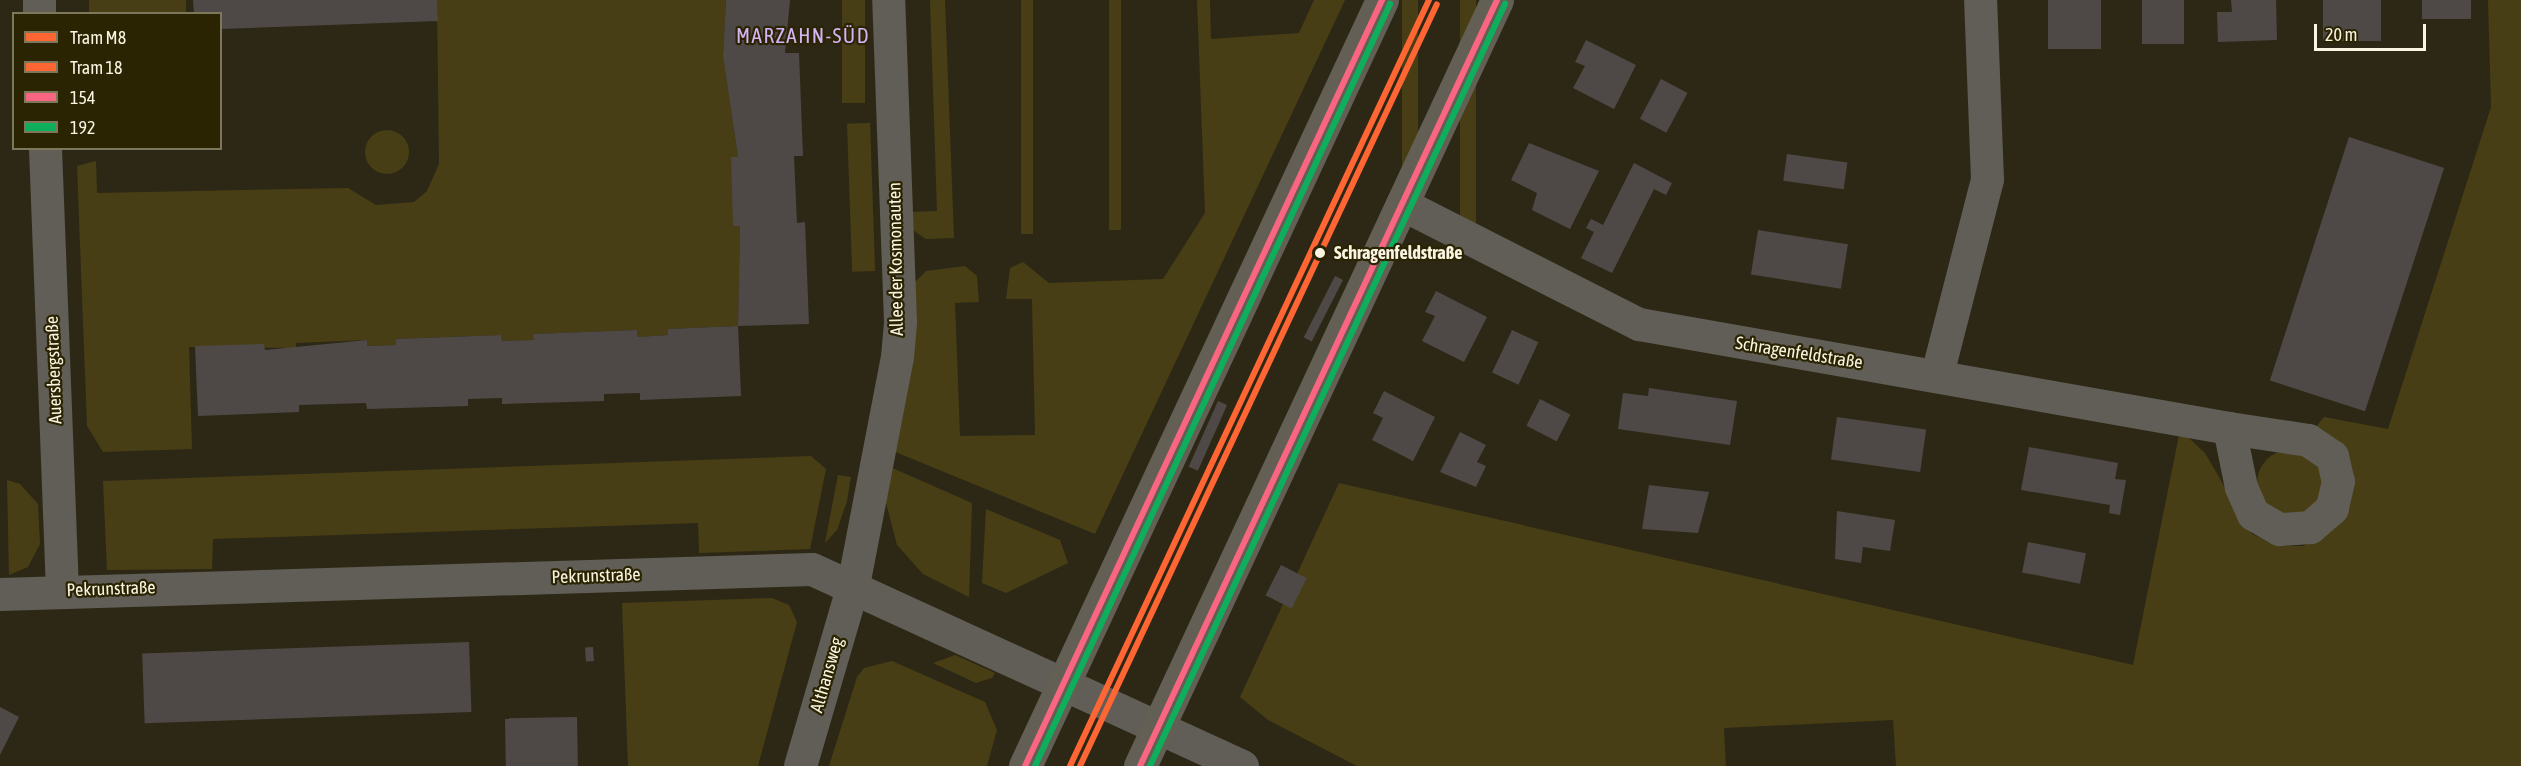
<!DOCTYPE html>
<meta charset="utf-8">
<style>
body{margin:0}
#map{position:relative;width:2521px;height:766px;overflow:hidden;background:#2d2816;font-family:"Asap Condensed",sans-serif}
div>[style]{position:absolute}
.green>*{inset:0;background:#483e15;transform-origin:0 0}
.round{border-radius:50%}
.building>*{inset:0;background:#4e4946;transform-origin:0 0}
.street>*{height:33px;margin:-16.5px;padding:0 16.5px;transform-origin:16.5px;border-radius:16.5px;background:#605e56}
.secondary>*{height:33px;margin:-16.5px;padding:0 16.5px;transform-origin:16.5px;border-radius:16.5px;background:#635f54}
.bus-1>*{height:6px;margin:-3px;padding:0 3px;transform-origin:3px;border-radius:3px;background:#fa6682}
.bus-2>*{height:6px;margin:-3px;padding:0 3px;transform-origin:3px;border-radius:3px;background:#0daf5c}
.tram-1>*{height:6px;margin:-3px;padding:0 3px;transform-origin:3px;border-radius:3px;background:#f63}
.tram-2>*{height:6px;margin:-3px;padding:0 3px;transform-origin:3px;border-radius:3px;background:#f63}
.dots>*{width:16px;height:16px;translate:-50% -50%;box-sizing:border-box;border:3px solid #2b2403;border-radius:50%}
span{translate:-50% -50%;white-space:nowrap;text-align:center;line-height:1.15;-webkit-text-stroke:4.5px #2b2403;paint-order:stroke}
.stop-label{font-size:18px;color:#f9f5e2;font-weight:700}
.left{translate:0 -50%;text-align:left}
.street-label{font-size:18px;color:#f9f5e2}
.quarter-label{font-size:21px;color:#d5b3f7;letter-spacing:1.5px}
.legend{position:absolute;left:12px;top:12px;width:210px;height:138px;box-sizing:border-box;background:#2b2403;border:2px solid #7d785c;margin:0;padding:8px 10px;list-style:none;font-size:18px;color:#f9f5e2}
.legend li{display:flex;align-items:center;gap:12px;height:30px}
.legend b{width:30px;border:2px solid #7d785c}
.scale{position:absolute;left:2314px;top:24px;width:112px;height:27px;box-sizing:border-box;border:3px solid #f9f5e2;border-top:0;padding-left:8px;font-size:18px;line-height:21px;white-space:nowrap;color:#f9f5e2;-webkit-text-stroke:4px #2b2403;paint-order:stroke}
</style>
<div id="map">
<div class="green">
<i style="left:89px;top:0;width:97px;height:13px"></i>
<i style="clip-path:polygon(437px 0,726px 0,723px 55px,738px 157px,733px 226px,740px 226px,738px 326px,668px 329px,668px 335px,637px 337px,636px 330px,534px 334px,534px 340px,502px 341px,501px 335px,396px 339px,396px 345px,367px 346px,366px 340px,296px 343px,296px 348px,189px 347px,192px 449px,103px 452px,87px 426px,77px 166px,96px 161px,97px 193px,348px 188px,376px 205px,414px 202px,427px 191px,439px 164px)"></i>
<i style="left:842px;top:0;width:23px;height:103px"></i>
<i style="clip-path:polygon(930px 0,945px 0,954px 238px,926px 239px,910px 228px,909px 212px,937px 211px)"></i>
<i style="left:1021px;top:0;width:12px;height:234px"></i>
<i style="left:1109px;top:0;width:12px;height:230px"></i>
<i style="clip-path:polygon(1197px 0,1210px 0,1211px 39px,1299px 33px,1314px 0,1345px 0,1095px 534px,893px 451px,914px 283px,926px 271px,965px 266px,977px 276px,979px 302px,955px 303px,960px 436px,1035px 435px,1032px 299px,1006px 299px,1010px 268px,1023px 262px,1049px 283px,1163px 279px,1205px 213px)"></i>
<i style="left:1402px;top:0;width:16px;height:201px"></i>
<i style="left:1460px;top:0;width:16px;height:228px"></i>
<i style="clip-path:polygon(2488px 0,2521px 0,2521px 766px,1896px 766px,1893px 720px,1724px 728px,1726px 766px,1357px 766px,1268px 720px,1240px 697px,1339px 483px,2133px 665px,2180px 430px,2205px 453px,2252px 534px,2279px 546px,2303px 546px,2330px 532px,2340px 519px,2316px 427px,2324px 417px,2388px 429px,2491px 107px)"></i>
<i style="left:870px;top:123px;width:148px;height:23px;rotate:88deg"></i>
<i class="round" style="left:365px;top:130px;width:44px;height:44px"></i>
<i class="round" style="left:2257px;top:450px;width:66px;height:66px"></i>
<i style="clip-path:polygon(811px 456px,826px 469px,810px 549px,699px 553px,698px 523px,213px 539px,212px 569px,107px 570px,103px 481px)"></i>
<i style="clip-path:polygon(890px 467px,972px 503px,969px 597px,923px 574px,897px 545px,885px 499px)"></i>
<i style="clip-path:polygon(838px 475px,851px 477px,847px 501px,837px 530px,825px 543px)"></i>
<i style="clip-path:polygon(7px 480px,20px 484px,38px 504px,40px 544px,28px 567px,9px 575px)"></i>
<i style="clip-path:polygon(986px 509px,1060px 540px,1068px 563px,1006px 593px,982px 583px)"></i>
<i style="clip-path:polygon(772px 598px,789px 605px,797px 622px,758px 766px,628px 766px,622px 603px)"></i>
<i style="clip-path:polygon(955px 655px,995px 673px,992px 678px,976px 683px,933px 663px)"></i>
<i style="clip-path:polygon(892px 661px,985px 702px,997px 730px,987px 766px,829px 766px,857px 677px,864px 668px)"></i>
</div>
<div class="building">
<i style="clip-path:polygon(193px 0,437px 0,438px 21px,220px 29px,220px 14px,194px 14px)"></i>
<i style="clip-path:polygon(726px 0,790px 0,785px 53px,799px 53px,803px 156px,794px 156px,797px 223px,805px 222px,809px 324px,738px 326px,741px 396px,640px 400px,640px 393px,604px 394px,604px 401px,502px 404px,502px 398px,468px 399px,468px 406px,367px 409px,366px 403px,299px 405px,299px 412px,198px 416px,195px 346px,264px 344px,265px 350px,367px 340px,367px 346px,396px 345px,396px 339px,501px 335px,502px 341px,534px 340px,533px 334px,637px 330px,637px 337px,668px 335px,668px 329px,738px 326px,740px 226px,733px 226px,731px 157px,738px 157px,723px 56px)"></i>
<i style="left:2048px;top:0;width:53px;height:49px"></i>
<i style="left:2142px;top:0;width:42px;height:44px"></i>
<i style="clip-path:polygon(2231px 0,2276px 0,2277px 40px,2218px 42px,2217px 12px,2232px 12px)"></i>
<i style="left:2323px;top:0;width:58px;height:41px"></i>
<i style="left:2422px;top:0;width:49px;height:19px"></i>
<i style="clip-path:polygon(1586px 40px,1636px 65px,1614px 109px,1573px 88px,1585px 66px,1575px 62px)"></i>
<i style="left:1661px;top:79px;width:30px;height:45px;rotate:28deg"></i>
<i style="left:2349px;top:137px;width:100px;height:256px;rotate:18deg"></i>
<i style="clip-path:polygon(1529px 143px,1599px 171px,1570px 229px,1532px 210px,1537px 193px,1511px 180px)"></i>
<i style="left:1787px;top:154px;width:61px;height:27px;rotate:8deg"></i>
<i style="clip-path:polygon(1634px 163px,1672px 183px,1666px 195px,1654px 189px,1612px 273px,1581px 258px,1594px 232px,1586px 228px,1591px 219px,1603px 225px)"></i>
<i style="left:1758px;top:230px;width:91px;height:45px;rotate:9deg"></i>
<i style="left:1335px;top:276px;width:9px;height:69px;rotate:27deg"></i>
<i style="clip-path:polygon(1436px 291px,1487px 317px,1464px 362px,1422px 341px,1435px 316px,1425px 312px)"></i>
<i style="left:1512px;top:330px;width:29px;height:47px;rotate:25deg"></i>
<i style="clip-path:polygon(1649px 388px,1737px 401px,1730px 445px,1618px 429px,1623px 393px,1648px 396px)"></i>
<i style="clip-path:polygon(1384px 391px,1435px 417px,1413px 461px,1372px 440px,1383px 418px,1373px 413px)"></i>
<i style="left:1540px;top:399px;width:34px;height:30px;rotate:27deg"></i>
<i style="left:1218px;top:401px;width:10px;height:72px;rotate:24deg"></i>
<i style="left:1837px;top:417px;width:90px;height:43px;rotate:8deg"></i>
<i style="clip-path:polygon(1460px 432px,1486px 445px,1477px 462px,1486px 466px,1476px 487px,1440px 472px)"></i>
<i style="clip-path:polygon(2029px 447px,2118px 463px,2115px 479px,2126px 480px,2120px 515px,2109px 513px,2110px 505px,2021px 490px)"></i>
<i style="clip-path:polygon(1649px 485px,1709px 492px,1698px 533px,1642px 529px)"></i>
<i style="clip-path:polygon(1837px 511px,1895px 520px,1890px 551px,1863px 547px,1861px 563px,1835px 559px)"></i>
<i style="left:2028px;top:542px;width:59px;height:31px;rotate:11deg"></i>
<i style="left:1281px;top:565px;width:29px;height:34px;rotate:27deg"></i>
<i style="left:469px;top:642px;width:70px;height:327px;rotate:88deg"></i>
<i style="left:593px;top:647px;width:14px;height:8px;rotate:86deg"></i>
<i style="clip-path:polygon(0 707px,19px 717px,0 755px)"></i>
<i style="left:577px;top:717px;width:49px;height:72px;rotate:89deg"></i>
</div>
<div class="street">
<i style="left:39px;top:0;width:14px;rotate:90deg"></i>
<i style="left:45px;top:148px;width:443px;rotate:87.8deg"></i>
<i style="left:1402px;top:204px;width:266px;rotate:26.9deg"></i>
<i style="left:1639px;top:324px;width:599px;rotate:10deg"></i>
<i style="left:1937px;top:374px;width:201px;rotate:-75.6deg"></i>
<i style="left:1987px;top:179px;width:179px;rotate:-92.2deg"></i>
<i style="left:2229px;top:428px;width:80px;rotate:8.6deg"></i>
<i style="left:2308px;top:440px;width:29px;rotate:34deg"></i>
<i style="left:2332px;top:456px;width:26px;rotate:77deg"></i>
<i style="left:2338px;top:481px;width:28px;rotate:103deg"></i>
<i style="left:2332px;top:508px;width:29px;rotate:139deg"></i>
<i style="left:2310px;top:527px;width:31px;rotate:176deg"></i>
<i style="left:2279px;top:529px;width:30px;rotate:-150deg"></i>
<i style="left:2253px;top:514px;width:30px;rotate:-114deg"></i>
<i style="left:2241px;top:487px;width:60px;rotate:-101.5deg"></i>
<i style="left:0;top:594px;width:812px;rotate:-1.76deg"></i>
<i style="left:812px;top:569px;width:473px;rotate:24.6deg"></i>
<i style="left:800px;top:766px;width:189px;rotate:-73.7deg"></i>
<i style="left:853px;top:585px;width:232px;rotate:-79.1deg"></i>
<i style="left:897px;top:357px;width:36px;rotate:-85deg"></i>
<i style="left:900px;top:321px;width:321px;rotate:-92.1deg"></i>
</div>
<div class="secondary">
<i style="left:1025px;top:766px;width:845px;rotate:-65.01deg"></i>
<i style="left:1140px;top:766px;width:845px;rotate:-65.01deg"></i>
</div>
<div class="bus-1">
<i style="left:1025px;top:766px;width:845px;rotate:-65.01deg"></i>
<i style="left:1140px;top:766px;width:845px;rotate:-65.01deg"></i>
</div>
<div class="bus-2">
<i style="left:1035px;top:766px;width:841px;rotate:-65.02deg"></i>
<i style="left:1150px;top:766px;width:841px;rotate:-65.02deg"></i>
</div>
<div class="tram-1">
<i style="left:1070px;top:766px;width:846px;rotate:-64.89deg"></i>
</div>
<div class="tram-2">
<i style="left:1080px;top:766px;width:841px;rotate:-64.9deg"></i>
</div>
<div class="dots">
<i style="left:1320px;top:253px;background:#f9f5e2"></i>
</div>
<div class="stop-label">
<span class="left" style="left:1334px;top:253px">Schragenfeldstraße</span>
</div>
<div class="street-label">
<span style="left:896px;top:259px;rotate:-91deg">Allee der Kosmonauten</span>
<span style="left:1799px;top:353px;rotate:9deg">Schragenfeldstraße</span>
<span style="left:54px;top:370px;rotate:-92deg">Auersbergstraße</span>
<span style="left:596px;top:576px;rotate:-2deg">Pekrunstraße</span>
<span style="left:111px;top:589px;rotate:-2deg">Pekrunstraße</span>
<span style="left:827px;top:675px;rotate:-74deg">Althansweg</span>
</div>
<div class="quarter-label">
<span style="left:803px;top:35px">MARZAHN-SÜD</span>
</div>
<ul class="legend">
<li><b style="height:8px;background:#f63"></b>Tram M8</li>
<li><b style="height:8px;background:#f63"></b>Tram 18</li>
<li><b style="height:8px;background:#fa6682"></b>154</li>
<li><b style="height:8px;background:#0daf5c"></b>192</li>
</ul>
<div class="scale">20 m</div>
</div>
